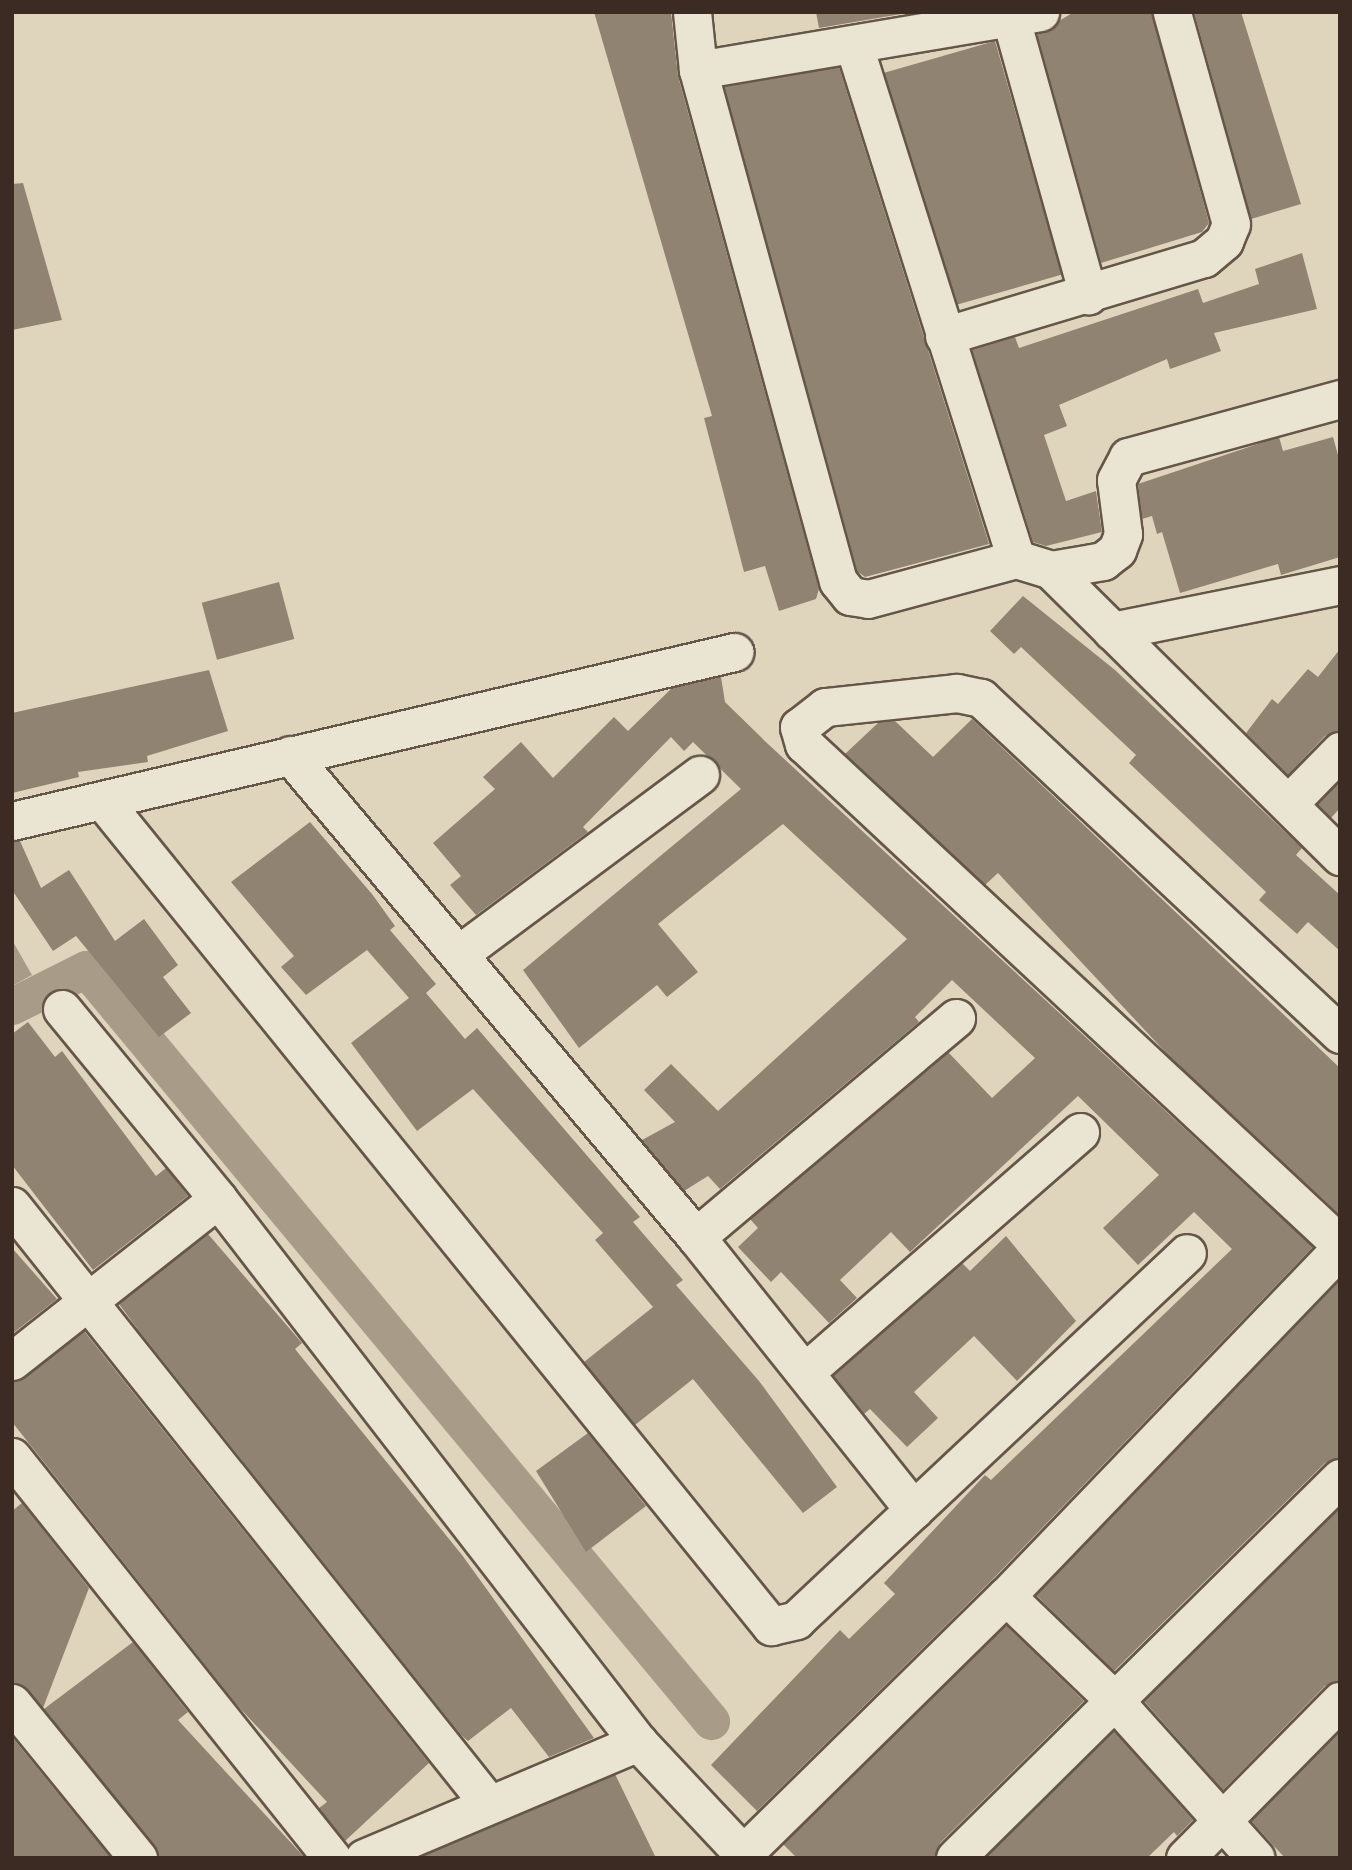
<!DOCTYPE html>
<style>
body{margin:0}
#map{position:relative;width:1352px;height:1870px;overflow:hidden;background:#dfd5bc;font-family:Vollkorn,serif}
div>[style]{position:absolute}
.water>*{inset:0;background:#a89b88}
.canal>*{height:37px;margin:-18.5px;padding:0 18.5px;transform-origin:18.5px;border-radius:18.5px;background:#a89b88}
.building>*{inset:0;background:#918372;transform-origin:0 0}
.roads{filter:drop-shadow(2px 0 #655648) drop-shadow(-2px 0 #655648) drop-shadow(0 2px #655648) drop-shadow(0 -2px #655648)}
.street>*{height:37px;margin:-18.5px;padding:0 18.5px;transform-origin:18.5px;border-radius:18.5px;background:#eae4d3}
span{translate:-50% -50%;white-space:nowrap;text-align:center;line-height:1.15;-webkit-text-stroke:5px #eae4d3;paint-order:stroke}
.frame{position:absolute;inset:0;border:14px solid #3c2b22;pointer-events:none}
</style>
<div id="map">
<div class="water">
<i style="clip-path:polygon(12px 940px,32px 975px,12px 986px)"></i>
</div>
<div class="canal">
<i style="left:12px;top:1006px;width:83px;rotate:-26.6deg"></i>
<i style="left:86px;top:969px;width:978px;rotate:50.27deg"></i>
</div>
<div class="building">
<i style="clip-path:polygon(594px 12px,671px 12px,678px 76px,819px 589px,816px 599px,779px 611px,765px 566px,744px 572px,704px 418px,712px 416px)"></i>
<i style="clip-path:polygon(816px 12px,913px 12px,819px 28px)"></i>
<i style="clip-path:polygon(1074px 12px,1152px 12px,1209px 223px,1202px 232px,1101px 263px,1037px 34px)"></i>
<i style="clip-path:polygon(1194px 12px,1241px 12px,1301px 204px,1251px 219px)"></i>
<i style="left:995px;top:41px;width:243px;height:116px;rotate:74deg"></i>
<i style="clip-path:polygon(839px 67px,989px 544px,865px 577px,857px 571px,724px 87px)"></i>
<i style="clip-path:polygon(23px 183px,62px 320px,12px 330px,12px 184px)"></i>
<i style="clip-path:polygon(1302px 253px,1317px 309px,1214px 333px,1221px 351px,1170px 369px,1167px 359px,1059px 405px,1067px 426px,1044px 435px,1066px 501px,1096px 491px,1102px 532px,1046px 546px,1033px 542px,972px 350px,1015px 337px,1019px 348px,1198px 289px,1203px 303px,1259px 284px,1255px 269px)"></i>
<i style="clip-path:polygon(1279px 437px,1283px 451px,1333px 437px,1340px 462px,1340px 557px,1281px 575px,1278px 564px,1180px 593px,1162px 532px,1157px 534px,1152px 516px,1142px 519px,1138px 484px)"></i>
<i style="left:279px;top:582px;width:59px;height:80px;rotate:75deg"></i>
<i style="clip-path:polygon(1023px 596px,1115px 670px,1302px 848px,1296px 855px,1340px 895px,1340px 951px,1308px 922px,1297px 934px,1259px 900px,1266px 892px,1129px 763px,1136px 755px,1021px 647px,1014px 654px,990px 631px)"></i>
<i style="clip-path:polygon(1340px 649px,1340px 731px,1325px 736px,1288px 775px,1246px 733px,1272px 699px,1278px 704px,1308px 669px,1318px 677px)"></i>
<i style="clip-path:polygon(209px 670px,228px 731px,147px 756px,148px 762px,78px 772px,79px 777px,12px 793px,12px 713px)"></i>
<i style="clip-path:polygon(721px 677px,725px 702px,768px 744px,1313px 1247px,991px 1581px,757px 1811px,711px 1765px,840px 1630px,849px 1639px,895px 1594px,884px 1583px,985px 1475px,991px 1480px,1232px 1249px,1194px 1212px,1138px 1265px,1103px 1228px,1159px 1175px,1078px 1096px,910px 1252px,891px 1232px,840px 1280px,857px 1298px,829px 1323px,781px 1272px,771px 1282px,738px 1247px,758px 1228px,750px 1219px,948px 1052px,992px 1098px,1035px 1058px,952px 980px,915px 1017px,919px 1022px,720px 1189px,708px 1176px,684px 1191px,642px 1140px,675px 1122px,644px 1090px,671px 1064px,718px 1111px,907px 939px,783px 824px,658px 924px,698px 972px,667px 997px,657px 985px,579px 1048px,523px 970px,741px 789px,693px 742px,684px 751px,671px 737px,583px 827px,588px 832px,476px 915px,450px 885px,461px 876px,433px 843px,495px 789px,483px 777px,521px 742px,553px 778px,614px 717px,628px 731px,672px 688px)"></i>
<i style="clip-path:polygon(972px 719px,1340px 1068px,1340px 1215px,1169px 1056px,998px 873px,985px 885px,845px 754px,879px 722px,895px 721px,933px 757px)"></i>
<i style="clip-path:polygon(1340px 781px,1340px 808px,1331px 818px,1317px 804px)"></i>
<i style="clip-path:polygon(310px 822px,372px 894px,395px 926px,390px 930px,436px 984px,426px 993px,465px 1039px,477px 1028px,640px 1217px,633px 1222px,683px 1280px,676px 1285px,759px 1381px,837px 1487px,803px 1513px,693px 1379px,635px 1425px,584px 1362px,653px 1307px,595px 1240px,603px 1233px,473px 1089px,417px 1131px,351px 1043px,409px 998px,367px 950px,306px 995px,281px 967px,294px 956px,231px 882px)"></i>
<i style="clip-path:polygon(12px 841px,20px 841px,41px 888px,69px 870px,115px 941px,144px 919px,178px 965px,163px 977px,191px 1013px,159px 1037px,76px 936px,53px 951px,12px 890px)"></i>
<i style="clip-path:polygon(28px 1022px,55px 1057px,62px 1051px,156px 1176px,166px 1168px,188px 1196px,93px 1270px,12px 1165px,12px 1034px)"></i>
<i style="clip-path:polygon(208px 1234px,302px 1343px,295px 1349px,462px 1555px,594px 1738px,549px 1757px,511px 1708px,468px 1741px,461px 1735px,139px 1331px,119px 1304px)"></i>
<i style="clip-path:polygon(1006px 1236px,1076px 1321px,1017px 1381px,974px 1336px,914px 1392px,938px 1418px,907px 1447px,870px 1409px,864px 1414px,833px 1375px,962px 1263px,970px 1271px)"></i>
<i style="clip-path:polygon(12px 1248px,57px 1299px,12px 1334px)"></i>
<i style="clip-path:polygon(1340px 1280px,1340px 1458px,1325px 1463px,1114px 1671px,1036px 1595px)"></i>
<i style="clip-path:polygon(84px 1331px,429px 1763px,345px 1841px,319px 1808px,327px 1802px,237px 1705px,12px 1422px,12px 1382px)"></i>
<i style="clip-path:polygon(588px 1433px,646px 1506px,586px 1552px,536px 1471px)"></i>
<i style="clip-path:polygon(22px 1503px,89px 1588px,43px 1708px,12px 1683px,12px 1511px)"></i>
<i style="clip-path:polygon(1340px 1508px,1340px 1681px,1325px 1686px,1223px 1790px,1144px 1701px)"></i>
<i style="clip-path:polygon(1006px 1625px,1084px 1701px,940px 1843px,935px 1858px,797px 1858px,783px 1844px)"></i>
<i style="clip-path:polygon(133px 1642px,188px 1712px,178px 1720px,305px 1858px,159px 1858px,44px 1709px)"></i>
<i style="clip-path:polygon(1114px 1731px,1193px 1820px,1177px 1836px,1174px 1832px,1147px 1858px,985px 1858px)"></i>
<i style="clip-path:polygon(1340px 1731px,1340px 1858px,1285px 1858px,1251px 1821px)"></i>
<i style="clip-path:polygon(12px 1737px,111px 1858px,12px 1858px)"></i>
<i style="clip-path:polygon(615px 1774px,656px 1858px,418px 1858px)"></i>
</div>
<div class="roads">
<div class="street">
<i style="left:692px;top:12px;width:58px;rotate:84.1deg"></i>
<i style="left:698px;top:70px;width:530px;rotate:74.68deg"></i>
<i style="left:838px;top:581px;width:19px;rotate:51deg"></i>
<i style="left:850px;top:596px;width:18px;rotate:9deg"></i>
<i style="left:868px;top:599px;width:153px;rotate:-15.1deg"></i>
<i style="left:1016px;top:559px;width:37px;rotate:17deg"></i>
<i style="left:1051px;top:570px;width:407px;rotate:44.7deg"></i>
<i style="left:1011px;top:19px;width:287px;rotate:74.4deg"></i>
<i style="left:855px;top:49px;width:535px;rotate:72.48deg"></i>
<i style="left:698px;top:70px;width:347px;rotate:-9.6deg"></i>
<i style="left:944px;top:336px;width:271px;rotate:-16.7deg"></i>
<i style="left:1204px;top:258px;width:26px;rotate:-40deg"></i>
<i style="left:1224px;top:241px;width:18px;rotate:-68deg"></i>
<i style="left:1231px;top:224px;width:220px;rotate:-105.6deg"></i>
<i style="left:1051px;top:570px;width:53px;rotate:-9.8deg"></i>
<i style="left:1103px;top:561px;width:18px;rotate:-38deg"></i>
<i style="left:1117px;top:550px;width:17px;rotate:-69deg"></i>
<i style="left:1123px;top:534px;width:54px;rotate:-97.4deg"></i>
<i style="left:1116px;top:480px;width:26px;rotate:-62deg"></i>
<i style="left:1128px;top:457px;width:220px;rotate:-15.3deg"></i>
<i style="left:1112px;top:631px;width:233px;rotate:-11.4deg"></i>
<i style="left:290px;top:755px;width:630px;rotate:49.89deg"></i>
<i style="left:696px;top:1237px;width:349px;rotate:51.4deg"></i>
<i style="left:103px;top:801px;width:1062px;rotate:51deg"></i>
<i style="left:771px;top:1626px;width:26px;rotate:-13deg"></i>
<i style="left:796px;top:1620px;width:536px;rotate:-43.19deg"></i>
<i style="left:1289px;top:803px;width:73px;rotate:-45.6deg"></i>
<i style="left:12px;top:821px;width:742px;rotate:-13.17deg"></i>
<i style="left:460px;top:953px;width:299px;rotate:-36.6deg"></i>
<i style="left:62px;top:1009px;width:246px;rotate:50.6deg"></i>
<i style="left:218px;top:1199px;width:686px;rotate:52.28deg"></i>
<i style="left:638px;top:1742px;width:159px;rotate:46.8deg"></i>
<i style="left:1340px;top:1034px;width:492px;rotate:-136.9deg"></i>
<i style="left:981px;top:698px;width:25px;rotate:-168deg"></i>
<i style="left:957px;top:693px;width:133px;rotate:173.9deg"></i>
<i style="left:825px;top:707px;width:33px;rotate:142deg"></i>
<i style="left:799px;top:727px;width:18px;rotate:74deg"></i>
<i style="left:804px;top:744px;width:733px;rotate:43.01deg"></i>
<i style="left:12px;top:1206px;width:764px;rotate:51.43deg"></i>
<i style="left:696px;top:1237px;width:340px;rotate:-40.1deg"></i>
<i style="left:12px;top:1361px;width:262px;rotate:-38.2deg"></i>
<i style="left:805px;top:1372px;width:365px;rotate:-41.1deg"></i>
<i style="left:12px;top:1457px;width:513px;rotate:51.41deg"></i>
<i style="left:1006px;top:1596px;width:150px;rotate:43.9deg"></i>
<i style="left:1114px;top:1700px;width:212px;rotate:48.1deg"></i>
<i style="left:12px;top:1703px;width:200px;rotate:50.9deg"></i>
<i style="left:364px;top:1858px;width:298px;rotate:-22.9deg"></i>
<i style="left:739px;top:1858px;width:374px;rotate:-44.5deg"></i>
<i style="left:1006px;top:1596px;width:482px;rotate:-46.1deg"></i>
<i style="left:955px;top:1858px;width:541px;rotate:-44.63deg"></i>
<i style="left:1185px;top:1858px;width:221px;rotate:-45.4deg"></i>
</div>
</div>
<div class="frame"></div>
</div>
